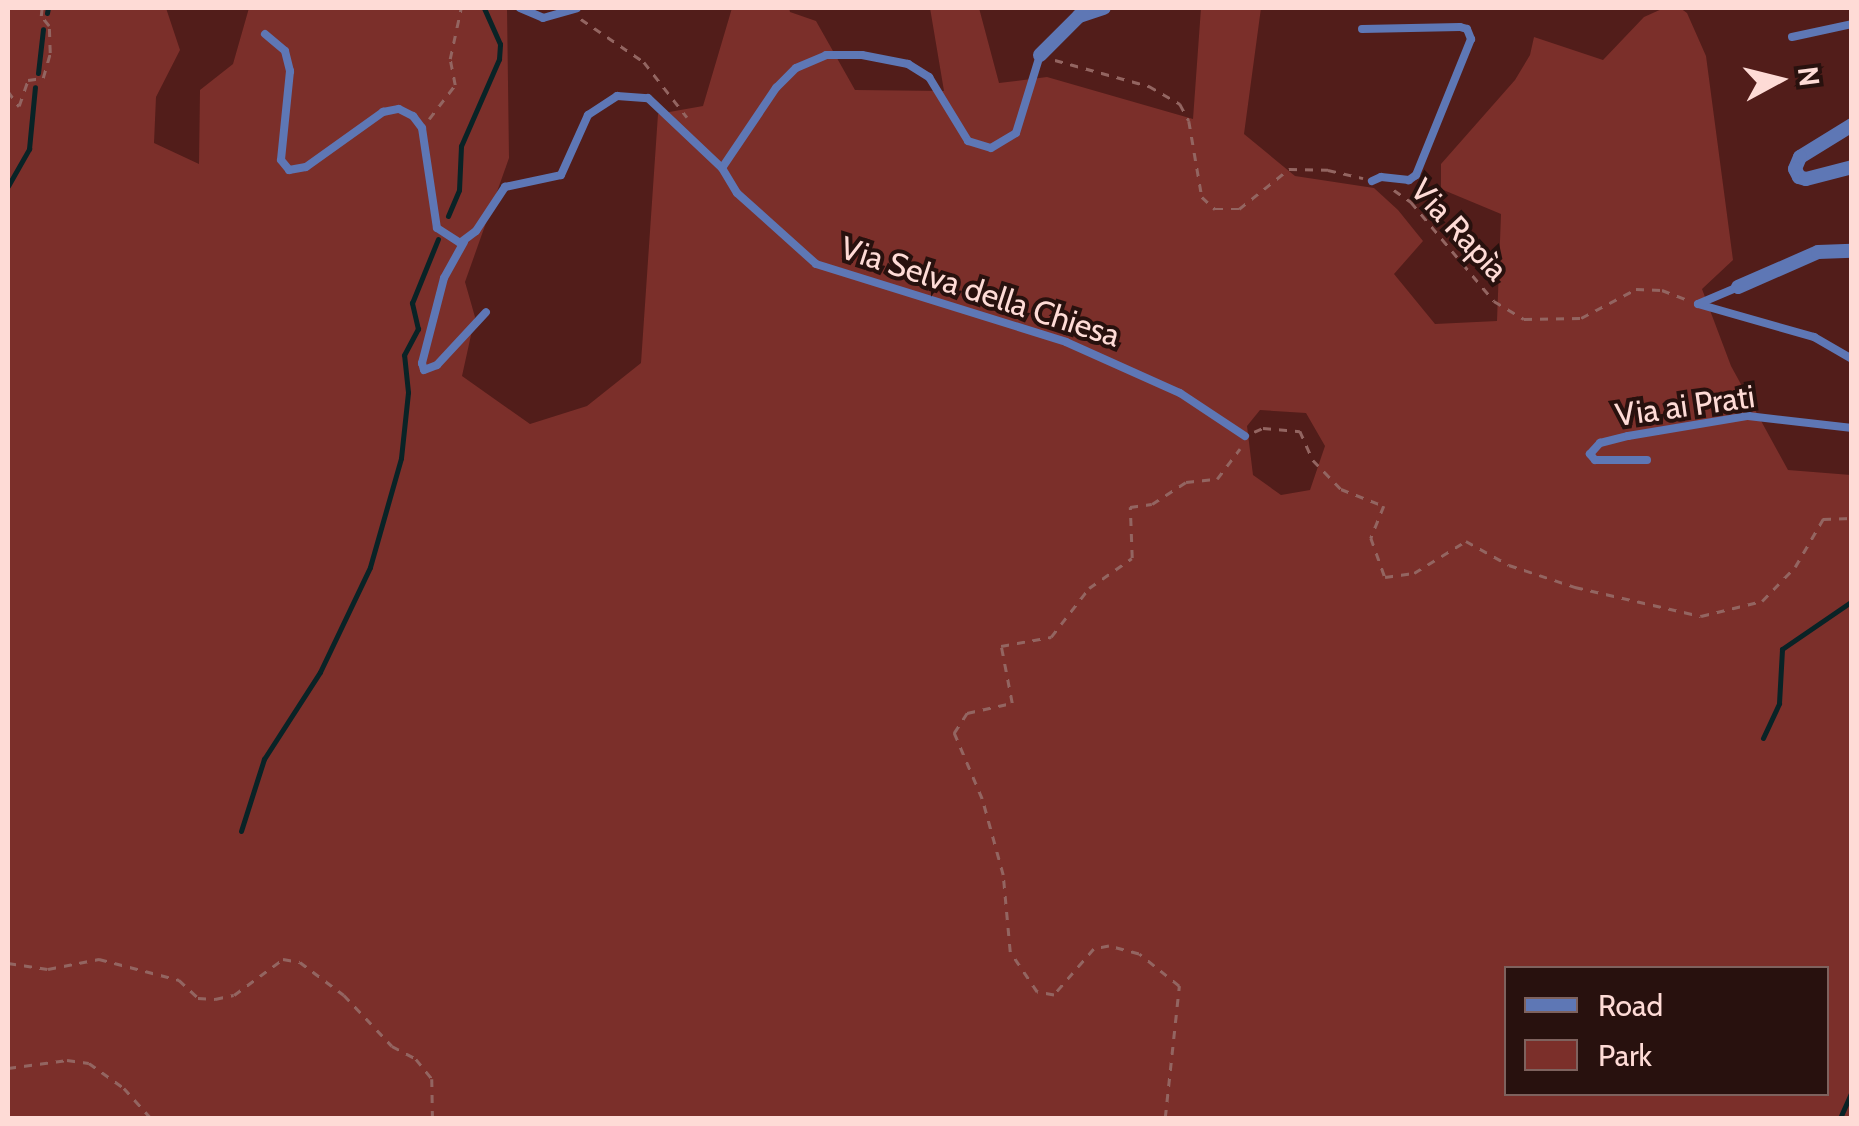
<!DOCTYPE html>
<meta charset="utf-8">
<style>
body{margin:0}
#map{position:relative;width:1859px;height:1126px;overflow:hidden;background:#521d1a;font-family:Cabin,sans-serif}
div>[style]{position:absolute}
.green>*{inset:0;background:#7b2f2a}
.stream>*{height:5px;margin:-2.5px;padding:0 2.5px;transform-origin:2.5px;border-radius:2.5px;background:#092326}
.path>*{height:2.5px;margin-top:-1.25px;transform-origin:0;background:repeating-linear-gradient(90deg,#936561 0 8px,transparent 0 16px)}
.lane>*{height:8px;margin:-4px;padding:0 4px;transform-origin:4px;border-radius:4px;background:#5e77b5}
.street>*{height:14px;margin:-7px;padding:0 7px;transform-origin:7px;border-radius:7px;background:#5e77b5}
span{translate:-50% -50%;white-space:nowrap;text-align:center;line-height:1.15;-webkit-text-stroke:8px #28110e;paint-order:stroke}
.street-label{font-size:32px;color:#fedbd6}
.frame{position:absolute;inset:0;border:10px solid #fedbd6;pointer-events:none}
.legend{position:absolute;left:1504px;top:966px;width:325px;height:130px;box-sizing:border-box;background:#28110e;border:2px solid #7e625e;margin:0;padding:12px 18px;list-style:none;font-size:30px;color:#fedbd6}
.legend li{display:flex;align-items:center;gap:20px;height:50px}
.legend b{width:50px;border:2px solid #7e625e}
.north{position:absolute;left:1729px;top:30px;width:100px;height:100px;-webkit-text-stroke:8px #28110e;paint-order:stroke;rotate:83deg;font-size:28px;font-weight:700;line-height:40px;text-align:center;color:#fedbd6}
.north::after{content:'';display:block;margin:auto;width:35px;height:45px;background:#fedbd6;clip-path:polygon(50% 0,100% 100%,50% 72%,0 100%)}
</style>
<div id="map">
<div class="green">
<i style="clip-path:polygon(evenodd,8px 8px,166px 8px,180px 50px,156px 97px,154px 143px,199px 164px,200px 90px,233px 64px,249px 8px,507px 8px,509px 158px,465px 282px,475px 317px,462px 376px,530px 424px,587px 406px,641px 363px,658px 114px,703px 106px,732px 8px,789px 8px,790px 12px,816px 21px,855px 90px,944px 91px,930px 8px,979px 8px,999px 83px,1047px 77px,1193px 119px,1201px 8px,1261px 8px,1244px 134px,1295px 176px,1374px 188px,1398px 210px,1423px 241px,1394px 274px,1435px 324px,1497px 321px,1501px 214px,1441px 189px,1441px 164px,1515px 80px,1530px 55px,1534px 37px,1603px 60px,1644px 17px,1664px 8px,1680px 8px,1687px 13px,1706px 56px,1733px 260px,1702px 289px,1731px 366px,1788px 470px,1851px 475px,1851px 1118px,8px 1118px,8px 8px,1260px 410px,1306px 413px,1325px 446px,1310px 490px,1281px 495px,1253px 475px,1247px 426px,1260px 410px,8px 8px,1506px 968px,1826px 968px,1826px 1094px,1506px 1094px,1506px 968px)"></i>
</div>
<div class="stream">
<i style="left:47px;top:13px;width:5px;rotate:-79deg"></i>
<i style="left:38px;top:73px;width:44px;rotate:-83.5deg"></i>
<i style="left:8px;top:186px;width:43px;rotate:-60.4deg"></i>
<i style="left:29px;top:149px;width:62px;rotate:-84.5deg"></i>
<i style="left:448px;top:216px;width:28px;rotate:-67deg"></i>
<i style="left:459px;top:190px;width:44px;rotate:-87.4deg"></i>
<i style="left:461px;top:146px;width:95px;rotate:-66.4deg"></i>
<i style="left:499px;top:59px;width:15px;rotate:-86deg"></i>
<i style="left:500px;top:44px;width:39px;rotate:-114deg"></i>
<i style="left:1763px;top:738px;width:38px;rotate:-65deg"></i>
<i style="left:1779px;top:703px;width:54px;rotate:-86.8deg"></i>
<i style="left:1782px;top:649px;width:85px;rotate:-34.4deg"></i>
<i style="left:241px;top:831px;width:76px;rotate:-72.3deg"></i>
<i style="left:264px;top:759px;width:103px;rotate:-57.2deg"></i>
<i style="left:320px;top:672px;width:116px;rotate:-64.5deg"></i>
<i style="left:370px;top:567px;width:113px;rotate:-74.1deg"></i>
<i style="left:401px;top:458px;width:66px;rotate:-83.9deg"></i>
<i style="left:408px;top:392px;width:37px;rotate:-96deg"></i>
<i style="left:404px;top:355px;width:30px;rotate:-62deg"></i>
<i style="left:418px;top:329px;width:27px;rotate:-103deg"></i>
<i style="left:412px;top:303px;width:69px;rotate:-67.9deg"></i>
<i style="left:1840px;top:1118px;width:30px;rotate:-66deg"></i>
</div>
<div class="path">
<i style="left:581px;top:19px;width:76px;rotate:34.3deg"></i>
<i style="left:644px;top:62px;width:70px;rotate:52deg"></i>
<i style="left:1055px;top:60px;width:98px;rotate:15.5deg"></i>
<i style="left:1149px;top:86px;width:36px;rotate:30deg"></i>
<i style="left:1180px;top:104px;width:19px;rotate:62deg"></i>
<i style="left:1189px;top:121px;width:77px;rotate:80.3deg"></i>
<i style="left:1202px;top:197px;width:18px;rotate:43deg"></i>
<i style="left:1215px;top:209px;width:24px"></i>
<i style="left:1239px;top:209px;width:64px;rotate:-38.7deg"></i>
<i style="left:1289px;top:169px;width:39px;rotate:1deg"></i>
<i style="left:1328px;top:170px;width:36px;rotate:13deg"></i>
<i style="left:8px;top:91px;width:19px;rotate:54deg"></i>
<i style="left:19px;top:106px;width:28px;rotate:-71deg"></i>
<i style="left:28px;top:80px;width:15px;rotate:-8deg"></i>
<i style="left:43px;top:78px;width:26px;rotate:-74deg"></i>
<i style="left:50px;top:53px;width:27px;rotate:-92deg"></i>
<i style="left:49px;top:26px;width:13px;rotate:-129deg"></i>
<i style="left:41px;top:16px;width:8px;rotate:-83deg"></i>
<i style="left:429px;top:119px;width:43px;rotate:-52.6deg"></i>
<i style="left:455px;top:85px;width:26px;rotate:-101deg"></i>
<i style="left:450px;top:59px;width:52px;rotate:-77.8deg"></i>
<i style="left:1394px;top:190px;width:21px;rotate:35deg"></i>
<i style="left:1411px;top:202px;width:129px;rotate:50deg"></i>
<i style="left:1494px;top:301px;width:35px;rotate:31deg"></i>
<i style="left:1524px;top:319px;width:57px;rotate:-1deg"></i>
<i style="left:1581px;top:318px;width:62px;rotate:-27.8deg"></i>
<i style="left:1636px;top:289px;width:26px;rotate:2deg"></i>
<i style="left:1662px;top:290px;width:26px;rotate:21deg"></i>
<i style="left:1254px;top:432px;width:10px;rotate:-24deg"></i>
<i style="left:1263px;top:428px;width:37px;rotate:5deg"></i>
<i style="left:1300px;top:431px;width:32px;rotate:66deg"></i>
<i style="left:1313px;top:460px;width:40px;rotate:46deg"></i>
<i style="left:1341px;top:489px;width:46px;rotate:21.6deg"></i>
<i style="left:1384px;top:506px;width:35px;rotate:112deg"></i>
<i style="left:1371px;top:538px;width:41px;rotate:70.3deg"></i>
<i style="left:1385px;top:577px;width:29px;rotate:-8deg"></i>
<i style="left:1414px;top:573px;width:61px;rotate:-31.6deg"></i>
<i style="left:1466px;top:541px;width:49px;rotate:29.2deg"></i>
<i style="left:1509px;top:565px;width:70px;rotate:18.4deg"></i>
<i style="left:1575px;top:587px;width:129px;rotate:13deg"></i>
<i style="left:1701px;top:616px;width:63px;rotate:-13.8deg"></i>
<i style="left:1762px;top:601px;width:47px;rotate:-45.9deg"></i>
<i style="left:1795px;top:567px;width:56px;rotate:-59.7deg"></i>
<i style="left:1823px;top:519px;width:29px;rotate:-2deg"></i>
<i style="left:8px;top:666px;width:17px;rotate:90deg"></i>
<i style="left:8px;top:750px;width:32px;rotate:90deg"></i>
<i style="left:8px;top:963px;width:40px;rotate:8.5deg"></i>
<i style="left:48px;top:969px;width:52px;rotate:-11.1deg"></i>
<i style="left:99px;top:959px;width:83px;rotate:14.7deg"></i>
<i style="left:179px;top:980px;width:26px;rotate:43deg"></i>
<i style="left:198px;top:998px;width:17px;rotate:3deg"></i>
<i style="left:215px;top:999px;width:19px;rotate:-12deg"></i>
<i style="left:234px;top:995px;width:61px;rotate:-36.3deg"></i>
<i style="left:283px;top:959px;width:17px;rotate:10deg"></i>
<i style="left:300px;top:962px;width:55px;rotate:36.9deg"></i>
<i style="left:344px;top:995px;width:70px;rotate:46.7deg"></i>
<i style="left:392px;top:1046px;width:27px;rotate:28deg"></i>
<i style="left:416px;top:1059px;width:26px;rotate:51deg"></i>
<i style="left:432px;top:1079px;width:39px;rotate:89deg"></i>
<i style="left:8px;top:1068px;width:60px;rotate:-7.7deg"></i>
<i style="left:67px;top:1060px;width:22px;rotate:8deg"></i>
<i style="left:89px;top:1063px;width:43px;rotate:35.5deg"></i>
<i style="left:124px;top:1088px;width:40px;rotate:48deg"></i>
<i style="left:1165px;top:1118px;width:133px;rotate:-83.9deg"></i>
<i style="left:1179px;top:986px;width:51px;rotate:-141.3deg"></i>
<i style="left:1139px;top:954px;width:31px;rotate:-165deg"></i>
<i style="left:1109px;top:946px;width:15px;rotate:169deg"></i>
<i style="left:1094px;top:949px;width:61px;rotate:131deg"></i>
<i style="left:1054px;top:995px;width:17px;rotate:-170deg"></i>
<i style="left:1037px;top:992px;width:48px;rotate:-124deg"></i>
<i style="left:1010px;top:952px;width:77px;rotate:-95.2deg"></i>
<i style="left:1003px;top:875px;width:79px;rotate:-105.4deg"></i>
<i style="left:982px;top:799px;width:72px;rotate:-113deg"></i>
<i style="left:954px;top:733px;width:24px;rotate:-57deg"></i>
<i style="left:967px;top:713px;width:46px;rotate:-12.5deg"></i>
<i style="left:1012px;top:703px;width:58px;rotate:-100.9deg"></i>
<i style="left:1001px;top:646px;width:51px;rotate:-10.2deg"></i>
<i style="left:1051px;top:637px;width:62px;rotate:-52.2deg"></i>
<i style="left:1089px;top:588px;width:52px;rotate:-34.9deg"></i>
<i style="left:1132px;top:558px;width:51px;rotate:-92.2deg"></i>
<i style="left:1130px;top:507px;width:22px;rotate:-8deg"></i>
<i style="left:1152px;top:504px;width:40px;rotate:-32.9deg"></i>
<i style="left:1186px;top:482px;width:31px;rotate:-6deg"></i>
<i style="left:1217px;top:479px;width:38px;rotate:-53deg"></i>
</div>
<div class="lane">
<i style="left:520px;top:8px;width:25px;rotate:23deg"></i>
<i style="left:543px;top:18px;width:35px;rotate:-16deg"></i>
<i style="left:1362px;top:29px;width:98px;rotate:-1.2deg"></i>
<i style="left:1460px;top:27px;width:7px;rotate:16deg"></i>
<i style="left:1467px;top:29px;width:11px;rotate:68deg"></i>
<i style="left:1471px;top:39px;width:147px;rotate:112deg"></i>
<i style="left:1416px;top:175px;width:9px;rotate:144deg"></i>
<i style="left:1409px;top:180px;width:28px;rotate:-174deg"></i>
<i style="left:1381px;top:177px;width:10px;rotate:156deg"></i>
<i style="left:265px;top:34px;width:26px;rotate:40deg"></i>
<i style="left:285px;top:51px;width:21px;rotate:76deg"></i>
<i style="left:290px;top:71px;width:89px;rotate:95.8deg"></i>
<i style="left:281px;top:160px;width:13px;rotate:51deg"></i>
<i style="left:289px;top:170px;width:17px;rotate:-10deg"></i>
<i style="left:306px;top:167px;width:95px;rotate:-35.5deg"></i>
<i style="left:383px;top:112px;width:16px;rotate:-11deg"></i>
<i style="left:399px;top:109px;width:16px;rotate:27deg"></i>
<i style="left:413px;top:116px;width:15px;rotate:53deg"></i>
<i style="left:422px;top:128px;width:101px;rotate:81.5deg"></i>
<i style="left:437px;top:228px;width:27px;rotate:33deg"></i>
<i style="left:460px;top:243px;width:20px;rotate:-37deg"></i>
<i style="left:476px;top:231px;width:53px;rotate:-56.6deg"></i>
<i style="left:505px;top:187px;width:57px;rotate:-12.1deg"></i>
<i style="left:561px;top:175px;width:66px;rotate:-65.8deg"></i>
<i style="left:588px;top:115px;width:35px;rotate:-33deg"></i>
<i style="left:617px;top:96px;width:31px;rotate:4deg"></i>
<i style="left:648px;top:98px;width:102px;rotate:43.4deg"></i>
<i style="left:722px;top:168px;width:97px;rotate:-56deg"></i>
<i style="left:776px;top:88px;width:28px;rotate:-45deg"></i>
<i style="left:796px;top:68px;width:33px;rotate:-23deg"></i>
<i style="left:826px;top:55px;width:36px"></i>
<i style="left:862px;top:55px;width:47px;rotate:11.1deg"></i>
<i style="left:908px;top:64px;width:25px;rotate:32deg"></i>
<i style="left:929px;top:77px;width:75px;rotate:58.6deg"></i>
<i style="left:968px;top:141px;width:24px;rotate:17deg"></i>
<i style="left:991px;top:148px;width:29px;rotate:-31deg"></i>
<i style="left:1016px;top:133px;width:82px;rotate:-72.9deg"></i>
<i style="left:1792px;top:37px;width:61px;rotate:-12.2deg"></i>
<i style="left:722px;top:168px;width:29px;rotate:59deg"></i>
<i style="left:737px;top:193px;width:106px;rotate:41.9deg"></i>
<i style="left:816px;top:264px;width:262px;rotate:17.3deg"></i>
<i style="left:1066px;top:342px;width:125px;rotate:24.1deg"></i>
<i style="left:1180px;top:393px;width:78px;rotate:33.5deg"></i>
<i style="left:464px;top:242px;width:41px;rotate:119.1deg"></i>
<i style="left:444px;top:278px;width:88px;rotate:104.5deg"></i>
<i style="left:422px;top:363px;width:7px;rotate:74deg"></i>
<i style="left:424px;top:370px;width:14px;rotate:-21deg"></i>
<i style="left:437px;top:365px;width:72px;rotate:-47.2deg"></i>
<i style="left:1698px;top:304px;width:121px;rotate:15.9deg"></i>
<i style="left:1814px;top:337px;width:44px;rotate:30.1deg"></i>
<i style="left:1698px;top:304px;width:43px;rotate:-23deg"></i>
<i style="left:1647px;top:460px;width:52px;rotate:180deg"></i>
<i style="left:1595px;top:460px;width:8px;rotate:-130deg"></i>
<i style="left:1590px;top:454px;width:15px;rotate:-48deg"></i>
<i style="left:1600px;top:443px;width:29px;rotate:-14deg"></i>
<i style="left:1628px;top:436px;width:122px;rotate:-9.5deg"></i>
<i style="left:1748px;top:416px;width:105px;rotate:6.6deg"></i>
</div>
<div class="street">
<i style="left:1040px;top:55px;width:55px;rotate:-45deg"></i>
<i style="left:1079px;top:16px;width:26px;rotate:-18deg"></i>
<i style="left:1852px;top:125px;width:61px;rotate:148.4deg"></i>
<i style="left:1800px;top:157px;width:13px;rotate:113deg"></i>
<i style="left:1795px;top:169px;width:9px;rotate:63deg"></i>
<i style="left:1799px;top:177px;width:7px;rotate:16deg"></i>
<i style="left:1806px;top:179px;width:48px;rotate:-14.6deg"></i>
<i style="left:1738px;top:287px;width:87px;rotate:-23.6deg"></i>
<i style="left:1818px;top:252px;width:34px;rotate:-2deg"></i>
</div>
<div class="street-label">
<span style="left:1459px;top:230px;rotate:47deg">Via Rapìa</span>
<span style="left:980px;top:292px;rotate:18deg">Via Selva della Chiesa</span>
<span style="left:1685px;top:406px;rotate:-8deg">Via ai Prati</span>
</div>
<div class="frame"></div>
<ul class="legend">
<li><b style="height:12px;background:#5e77b5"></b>Road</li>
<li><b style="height:28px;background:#7b2f2a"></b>Park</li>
</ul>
<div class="north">N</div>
</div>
